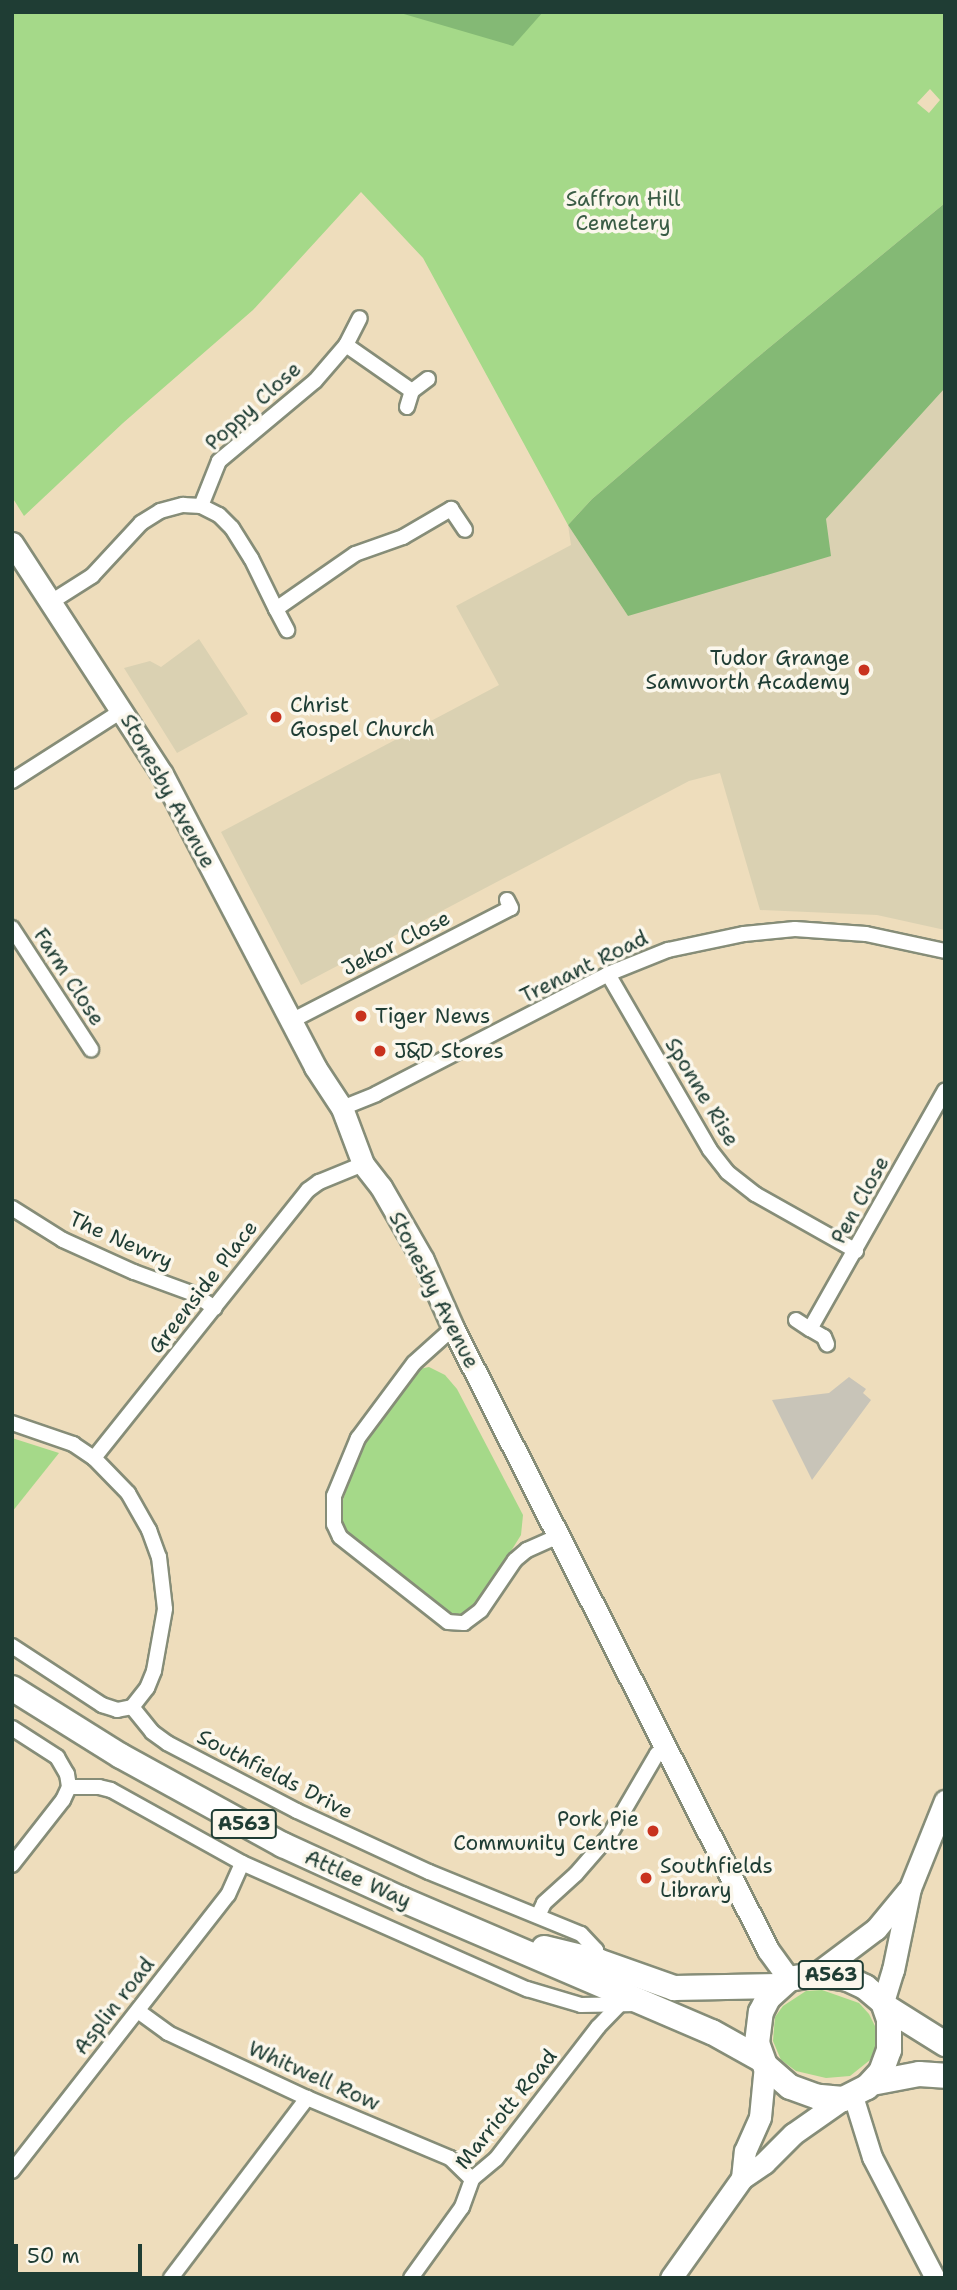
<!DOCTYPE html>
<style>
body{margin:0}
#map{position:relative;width:957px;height:2290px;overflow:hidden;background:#eeddbc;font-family:"Shantell Sans",sans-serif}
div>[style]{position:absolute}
.built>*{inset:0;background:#dad1b2}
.industrial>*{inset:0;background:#c8c4b8}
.green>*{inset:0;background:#a5d989}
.forest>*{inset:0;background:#84b975}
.roads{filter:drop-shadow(2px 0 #868d78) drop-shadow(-2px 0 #868d78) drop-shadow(0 2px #868d78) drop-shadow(0 -2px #868d78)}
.minor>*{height:14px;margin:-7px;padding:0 7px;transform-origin:7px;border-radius:7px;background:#fff}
.tertiary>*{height:19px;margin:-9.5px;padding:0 9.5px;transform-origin:9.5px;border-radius:9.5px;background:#fff}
.secondary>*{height:21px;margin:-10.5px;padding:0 10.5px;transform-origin:10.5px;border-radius:10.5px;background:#fff}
.trunk>*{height:24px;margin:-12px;padding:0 12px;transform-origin:12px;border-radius:12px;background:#fff}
.dots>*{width:19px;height:19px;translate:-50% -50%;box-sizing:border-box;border:4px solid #fbf7ec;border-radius:50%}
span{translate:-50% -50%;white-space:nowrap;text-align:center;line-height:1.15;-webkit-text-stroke:7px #fbf7ec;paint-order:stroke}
.shield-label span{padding:2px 5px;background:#fbf7ec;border:2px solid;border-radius:5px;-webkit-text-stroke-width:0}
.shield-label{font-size:19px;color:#1f3d34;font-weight:700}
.park-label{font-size:21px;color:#3a5c45}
.street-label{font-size:21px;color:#1f3d34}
.poi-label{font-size:21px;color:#1f3d34}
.right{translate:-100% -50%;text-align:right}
.left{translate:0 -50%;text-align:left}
.frame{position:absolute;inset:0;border:14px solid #1f3d34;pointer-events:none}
.scale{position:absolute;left:14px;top:2244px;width:128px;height:32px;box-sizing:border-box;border:4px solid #1f3d34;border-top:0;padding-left:9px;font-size:21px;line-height:24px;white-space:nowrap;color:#1f3d34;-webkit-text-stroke:5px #fbf7ec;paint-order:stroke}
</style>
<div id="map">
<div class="built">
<i style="clip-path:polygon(945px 388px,945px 930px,877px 915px,760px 910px,720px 773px,689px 781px,301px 985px,221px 832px,499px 685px,456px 606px,571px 545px,568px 525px,628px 616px,826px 519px)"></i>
<i style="clip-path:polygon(199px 639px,248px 714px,177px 753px,124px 668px,150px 661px,161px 667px)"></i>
</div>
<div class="industrial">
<i style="clip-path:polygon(849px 1377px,866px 1389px,863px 1393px,871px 1400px,812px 1480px,772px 1400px,829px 1393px)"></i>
</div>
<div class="green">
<i style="clip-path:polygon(evenodd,12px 12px,945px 12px,945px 203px,753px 361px,592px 499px,568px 525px,423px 258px,361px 192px,253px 310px,123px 423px,24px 516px,12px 497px,12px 12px,930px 89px,940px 100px,929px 113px,917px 103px,930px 89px)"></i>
<i style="clip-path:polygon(429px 1367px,445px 1375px,457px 1389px,523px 1515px,521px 1535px,491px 1583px,473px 1608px,461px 1615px,448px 1613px,347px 1534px,339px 1512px,360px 1449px,371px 1427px,398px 1390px,419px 1369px)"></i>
<i style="clip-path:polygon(12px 1438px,59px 1453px,12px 1512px)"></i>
<i style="clip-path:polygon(822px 1990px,859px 2003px,869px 2014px,876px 2028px,875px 2048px,870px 2060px,850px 2076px,826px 2078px,796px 2071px,781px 2060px,773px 2041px,775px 2017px,783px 2006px,806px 1991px)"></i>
</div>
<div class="forest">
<i style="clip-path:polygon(397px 12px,543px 12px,513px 46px)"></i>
<i style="clip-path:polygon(945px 203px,945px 388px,826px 519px,831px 556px,628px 616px,568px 525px,592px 499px,753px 361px)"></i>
</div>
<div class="roads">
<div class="minor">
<i style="left:346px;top:345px;width:30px;rotate:-63deg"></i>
<i style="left:407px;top:407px;width:17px;rotate:-73deg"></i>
<i style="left:412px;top:391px;width:20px;rotate:-37deg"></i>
<i style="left:201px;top:506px;width:48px;rotate:-68.2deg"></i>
<i style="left:219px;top:461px;width:125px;rotate:-39.8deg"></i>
<i style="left:315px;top:381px;width:48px;rotate:-49.3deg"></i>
<i style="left:346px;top:345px;width:80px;rotate:34.9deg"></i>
<i style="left:51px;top:602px;width:49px;rotate:-32.4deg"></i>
<i style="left:92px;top:576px;width:72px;rotate:-47.2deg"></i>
<i style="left:141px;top:523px;width:22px;rotate:-32deg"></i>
<i style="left:160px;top:511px;width:24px;rotate:-15deg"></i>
<i style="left:183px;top:505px;width:18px;rotate:3deg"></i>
<i style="left:201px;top:506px;width:20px;rotate:27deg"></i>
<i style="left:219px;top:515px;width:18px;rotate:45deg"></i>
<i style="left:232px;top:528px;width:36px;rotate:58deg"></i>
<i style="left:251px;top:558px;width:57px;rotate:63.9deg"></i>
<i style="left:276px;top:609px;width:96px;rotate:-34.8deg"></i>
<i style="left:355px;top:554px;width:51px;rotate:-19.5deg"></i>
<i style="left:403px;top:537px;width:56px;rotate:-30.3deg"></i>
<i style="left:451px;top:509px;width:25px;rotate:56deg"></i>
<i style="left:276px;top:609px;width:24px;rotate:62deg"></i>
<i style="left:12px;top:781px;width:132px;rotate:-32.6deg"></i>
<i style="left:12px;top:928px;width:145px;rotate:56.9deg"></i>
<i style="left:608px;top:974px;width:203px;rotate:59.9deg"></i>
<i style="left:710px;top:1150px;width:28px;rotate:52deg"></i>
<i style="left:727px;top:1172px;width:36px;rotate:38deg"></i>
<i style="left:755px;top:1194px;width:116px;rotate:29.4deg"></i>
<i style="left:291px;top:1021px;width:247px;rotate:-27.2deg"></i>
<i style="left:511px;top:908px;width:9px;rotate:-117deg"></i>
<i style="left:342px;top:1108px;width:37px;rotate:-22deg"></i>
<i style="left:376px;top:1094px;width:261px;rotate:-27.3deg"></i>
<i style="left:608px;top:974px;width:65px;rotate:-21.8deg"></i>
<i style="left:668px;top:950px;width:78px;rotate:-11.9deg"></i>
<i style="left:744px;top:934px;width:51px;rotate:-5.6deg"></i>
<i style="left:795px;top:929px;width:71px;rotate:4deg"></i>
<i style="left:866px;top:934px;width:81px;rotate:12.1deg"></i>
<i style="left:12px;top:1208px;width:60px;rotate:32.1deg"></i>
<i style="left:63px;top:1240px;width:78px;rotate:24.3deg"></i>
<i style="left:134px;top:1272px;width:64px;rotate:20.1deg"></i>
<i style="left:194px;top:1294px;width:25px;rotate:34deg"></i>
<i style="left:796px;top:1320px;width:17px;rotate:33deg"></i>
<i style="left:810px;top:1329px;width:274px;rotate:-60.5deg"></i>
<i style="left:453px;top:1328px;width:52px;rotate:138.1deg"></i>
<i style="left:414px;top:1363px;width:94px;rotate:126.7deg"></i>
<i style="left:358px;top:1438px;width:63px;rotate:112.5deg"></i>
<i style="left:334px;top:1496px;width:28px;rotate:90deg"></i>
<i style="left:334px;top:1524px;width:14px;rotate:65deg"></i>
<i style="left:340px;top:1537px;width:137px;rotate:38.2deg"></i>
<i style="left:448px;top:1622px;width:16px;rotate:4deg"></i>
<i style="left:464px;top:1623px;width:21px;rotate:-37deg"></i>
<i style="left:481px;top:1610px;width:60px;rotate:-55.8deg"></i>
<i style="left:515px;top:1560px;width:16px;rotate:-40deg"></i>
<i style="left:527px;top:1550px;width:36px;rotate:-24deg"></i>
<i style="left:810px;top:1329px;width:16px;rotate:30deg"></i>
<i style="left:824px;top:1337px;width:8px;rotate:67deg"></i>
<i style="left:12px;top:1423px;width:65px;rotate:19deg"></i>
<i style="left:73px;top:1444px;width:25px;rotate:34deg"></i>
<i style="left:94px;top:1458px;width:49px;rotate:45.8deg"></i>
<i style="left:128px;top:1493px;width:43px;rotate:60.4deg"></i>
<i style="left:149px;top:1530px;width:29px;rotate:70deg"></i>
<i style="left:159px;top:1557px;width:52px;rotate:83.4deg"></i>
<i style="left:165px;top:1609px;width:63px;rotate:100.1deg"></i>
<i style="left:154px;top:1671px;width:18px;rotate:112deg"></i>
<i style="left:147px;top:1688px;width:24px;rotate:128deg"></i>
<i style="left:94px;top:1458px;width:343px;rotate:-51.4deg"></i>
<i style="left:308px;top:1190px;width:14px;rotate:-36deg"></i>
<i style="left:319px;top:1182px;width:48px;rotate:-22.2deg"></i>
<i style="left:12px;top:1646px;width:108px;rotate:33.2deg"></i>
<i style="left:102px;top:1705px;width:16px;rotate:18deg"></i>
<i style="left:117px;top:1710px;width:15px;rotate:-11deg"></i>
<i style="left:132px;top:1707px;width:32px;rotate:51deg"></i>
<i style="left:152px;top:1732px;width:19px;rotate:36deg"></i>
<i style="left:167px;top:1743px;width:147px;rotate:27.6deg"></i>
<i style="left:297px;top:1811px;width:145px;rotate:24.8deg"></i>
<i style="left:429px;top:1872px;width:164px;rotate:22.2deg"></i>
<i style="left:581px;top:1934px;width:22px;rotate:47deg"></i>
<i style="left:596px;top:1950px;width:11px;rotate:80deg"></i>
<i style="left:12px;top:1728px;width:54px;rotate:32.8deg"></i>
<i style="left:57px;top:1757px;width:20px;rotate:60deg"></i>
<i style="left:67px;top:1774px;width:13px;rotate:81deg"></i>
<i style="left:69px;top:1787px;width:30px"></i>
<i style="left:99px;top:1787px;width:12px;rotate:14deg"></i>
<i style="left:111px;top:1790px;width:150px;rotate:29.1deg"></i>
<i style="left:242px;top:1863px;width:312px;rotate:23.9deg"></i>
<i style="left:527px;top:1989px;width:56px;rotate:16.5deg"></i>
<i style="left:581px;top:2005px;width:55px;rotate:-1deg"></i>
<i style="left:12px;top:1865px;width:83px;rotate:-51.9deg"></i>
<i style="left:63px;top:1800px;width:14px;rotate:-65deg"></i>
<i style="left:538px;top:1916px;width:14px;rotate:-65deg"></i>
<i style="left:544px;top:1903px;width:43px;rotate:-42.2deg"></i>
<i style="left:576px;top:1874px;width:50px;rotate:-49deg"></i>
<i style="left:609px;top:1836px;width:95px;rotate:-59.7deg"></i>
<i style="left:657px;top:1754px;width:11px;rotate:-41deg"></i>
<i style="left:138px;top:2011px;width:37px;rotate:36deg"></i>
<i style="left:168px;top:2033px;width:153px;rotate:25.1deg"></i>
<i style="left:307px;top:2098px;width:155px;rotate:22.8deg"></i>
<i style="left:450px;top:2158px;width:30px;rotate:44deg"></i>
<i style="left:12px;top:2171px;width:350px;rotate:-52deg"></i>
<i style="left:228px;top:1895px;width:35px;rotate:-66deg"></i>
<i style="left:171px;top:2278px;width:226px;rotate:-52.9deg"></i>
<i style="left:411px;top:2278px;width:87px;rotate:-54.3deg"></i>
<i style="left:462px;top:2207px;width:30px;rotate:-70deg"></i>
<i style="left:472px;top:2179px;width:31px;rotate:-40deg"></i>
<i style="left:496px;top:2159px;width:167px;rotate:-52.3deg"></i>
<i style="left:598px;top:2027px;width:29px;rotate:-46deg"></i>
</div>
<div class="tertiary">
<i style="left:853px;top:2096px;width:64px;rotate:72.7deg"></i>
<i style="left:872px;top:2157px;width:136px;rotate:62.5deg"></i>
</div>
<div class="secondary">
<i style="left:12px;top:543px;width:275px;rotate:57deg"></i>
<i style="left:162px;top:774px;width:331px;rotate:62.4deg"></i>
<i style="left:315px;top:1067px;width:49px;rotate:56.6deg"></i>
<i style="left:342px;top:1108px;width:60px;rotate:69.4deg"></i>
<i style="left:363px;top:1164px;width:29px;rotate:52deg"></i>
<i style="left:381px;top:1187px;width:84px;rotate:60.1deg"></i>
<i style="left:423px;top:1260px;width:74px;rotate:66.2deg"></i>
<i style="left:453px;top:1328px;width:697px;rotate:63.14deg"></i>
<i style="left:768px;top:1950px;width:36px;rotate:54deg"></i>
<i style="left:816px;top:1974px;width:75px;rotate:-36.9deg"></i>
<i style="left:876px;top:1929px;width:50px;rotate:-50.6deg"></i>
<i style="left:883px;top:2002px;width:34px;rotate:-73deg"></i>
<i style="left:893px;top:1970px;width:84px;rotate:-78.3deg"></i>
<i style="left:910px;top:1888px;width:94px;rotate:-68.1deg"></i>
<i style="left:742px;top:2178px;width:27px;rotate:-84deg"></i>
<i style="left:745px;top:2151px;width:37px;rotate:-66deg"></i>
<i style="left:760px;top:2117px;width:52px;rotate:-84.5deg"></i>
<i style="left:671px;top:2278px;width:123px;rotate:-54.6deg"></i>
<i style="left:742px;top:2178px;width:27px;rotate:-34deg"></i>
<i style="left:764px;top:2163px;width:41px;rotate:-45deg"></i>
<i style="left:793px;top:2134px;width:61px;rotate:-35deg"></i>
</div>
<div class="trunk">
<i style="left:12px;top:1688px;width:128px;rotate:32deg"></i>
<i style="left:121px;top:1756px;width:185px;rotate:28.8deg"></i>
<i style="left:283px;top:1845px;width:130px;rotate:24.6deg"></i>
<i style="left:401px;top:1899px;width:338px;rotate:23.2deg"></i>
<i style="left:712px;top:2032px;width:57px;rotate:29.2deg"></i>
<i style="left:544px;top:1948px;width:56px;rotate:13.5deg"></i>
<i style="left:598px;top:1961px;width:81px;rotate:19.6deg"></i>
<i style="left:674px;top:1988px;width:104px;rotate:-1.1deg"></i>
<i style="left:816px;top:1974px;width:32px;rotate:9deg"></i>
<i style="left:848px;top:1979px;width:19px;rotate:25deg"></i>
<i style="left:865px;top:1987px;width:23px;rotate:40deg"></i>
<i style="left:883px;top:2002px;width:18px;rotate:71deg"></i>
<i style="left:889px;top:2019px;width:31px;rotate:90deg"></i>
<i style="left:889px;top:2050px;width:23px;rotate:110deg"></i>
<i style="left:881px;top:2072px;width:21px;rotate:133deg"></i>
<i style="left:867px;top:2087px;width:27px;rotate:153deg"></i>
<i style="left:843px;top:2099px;width:25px;rotate:-175deg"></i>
<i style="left:818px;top:2097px;width:30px;rotate:-160deg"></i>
<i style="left:790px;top:2087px;width:33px;rotate:-139deg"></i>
<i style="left:765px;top:2065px;width:23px;rotate:-110deg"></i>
<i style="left:757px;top:2043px;width:31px;rotate:-83deg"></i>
<i style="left:761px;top:2012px;width:16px;rotate:-63deg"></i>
<i style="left:768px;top:1998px;width:28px;rotate:-42deg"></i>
<i style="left:789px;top:1979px;width:27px;rotate:-10deg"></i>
<i style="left:886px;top:2007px;width:70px;rotate:32.1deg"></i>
<i style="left:872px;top:2083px;width:48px;rotate:-10.8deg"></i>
<i style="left:919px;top:2074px;width:26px;rotate:4deg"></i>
</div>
</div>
<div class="dots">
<i style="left:864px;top:670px;background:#c8321e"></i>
<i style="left:276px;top:717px;background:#c8321e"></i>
<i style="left:361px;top:1016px;background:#c8321e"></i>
<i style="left:380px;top:1051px;background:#c8321e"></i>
<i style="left:653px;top:1831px;background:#c8321e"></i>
<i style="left:646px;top:1878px;background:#c8321e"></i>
</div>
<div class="shield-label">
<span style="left:244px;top:1824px">A563</span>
<span style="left:831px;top:1975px">A563</span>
</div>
<div class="park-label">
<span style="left:623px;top:211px">Saffron Hill<br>Cemetery</span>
</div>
<div class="street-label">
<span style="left:253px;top:406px;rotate:-42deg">Poppy Close</span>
<span style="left:168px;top:791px;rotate:61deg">Stonesby Avenue</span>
<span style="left:396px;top:943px;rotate:-27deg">Jekor Close</span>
<span style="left:584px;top:967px;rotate:-26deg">Trenant Road</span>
<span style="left:69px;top:977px;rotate:57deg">Farm Close</span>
<span style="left:702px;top:1092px;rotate:59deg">Sponne Rise</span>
<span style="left:860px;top:1200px;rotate:-61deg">Pen Close</span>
<span style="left:121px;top:1240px;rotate:24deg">The Newry</span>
<span style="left:203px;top:1287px;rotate:-52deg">Greenside Place</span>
<span style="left:434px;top:1290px;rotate:63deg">Stonesby Avenue</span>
<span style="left:275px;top:1774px;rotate:27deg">Southfields Drive</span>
<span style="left:358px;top:1879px;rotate:24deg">Attlee Way</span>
<span style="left:114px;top:2006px;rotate:-52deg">Asplin road</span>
<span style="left:314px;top:2076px;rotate:24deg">Whitwell Row</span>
<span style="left:506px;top:2109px;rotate:-51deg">Marriott Road</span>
</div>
<div class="poi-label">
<span class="right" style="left:850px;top:670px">Tudor Grange<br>Samworth Academy</span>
<span class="left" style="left:290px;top:717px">Christ<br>Gospel Church</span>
<span class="left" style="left:375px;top:1016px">Tiger News</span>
<span class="left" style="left:394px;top:1051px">J&amp;D Stores</span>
<span class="right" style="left:639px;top:1831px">Pork Pie<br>Community Centre</span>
<span class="left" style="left:660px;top:1878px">Southfields<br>Library</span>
</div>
<div class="frame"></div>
<div class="scale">50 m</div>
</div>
